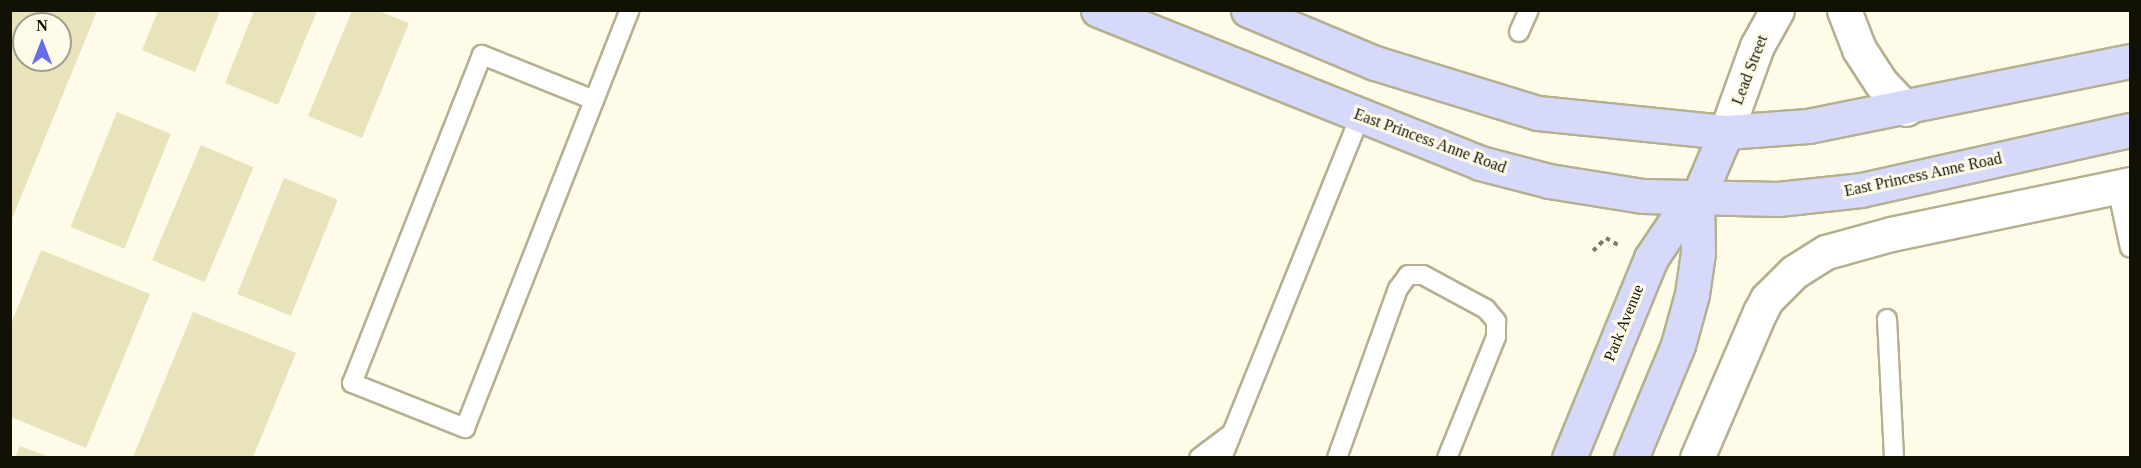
<!DOCTYPE html>
<style>
body{margin:0}
#map{position:relative;width:2141px;height:468px;overflow:hidden;background:#fefce8;font-family:"Times New Roman",serif}
div>[style]{position:absolute}
.green>*{inset:0;background:#e8e3bb;transform-origin:0 0}
.path>*{height:4px;margin-top:-2px;transform-origin:0;background:repeating-linear-gradient(90deg,#7d7b6c 0 4.5px,transparent 0 9px)}
.roads{filter:drop-shadow(2px 0 #b4b090) drop-shadow(-2px 0 #b4b090) drop-shadow(0 2px #b4b090) drop-shadow(0 -2px #b4b090)}
.service>*{height:18px;margin:-9px;padding:0 9px;transform-origin:9px;border-radius:9px;background:#fff}
.minor>*{height:33px;margin:-16.5px;padding:0 16.5px;transform-origin:16.5px;border-radius:16.5px;background:#fff}
.secondary>*{height:33px;margin:-16.5px;padding:0 16.5px;transform-origin:16.5px;border-radius:16.5px;background:#d7d9fa}
span{translate:-50% -50%;white-space:nowrap;text-align:center;line-height:1.15;-webkit-text-stroke:6px #fefce8;paint-order:stroke}
.street-label{font-size:16px;color:#121105}
.frame{position:absolute;inset:0;border:12px solid #121105;pointer-events:none}
.north{position:absolute;left:12px;top:12px;width:60px;height:60px;box-sizing:border-box;background:#fefce8;border:2px solid #a09e8d;border-radius:50%;rotate:0deg;font-size:16px;font-weight:700;line-height:24px;text-align:center;color:#121105}
.north::after{content:'';display:block;margin:auto;width:21px;height:27px;background:#686ee7;clip-path:polygon(50% 0,100% 100%,50% 72%,0 100%)}
</style>
<div id="map">
<div class="green">
<i style="clip-path:polygon(evenodd,11px 10px,97px 11px,11px 221px,10px 11px,11px 10px,24px 24px,60px 24px,60px 60px,24px 60px,24px 24px)"></i>
<i style="clip-path:polygon(158px 11px,220px 11px,195px 72px,142px 50px)"></i>
<i style="clip-path:polygon(254px 11px,317px 11px,278px 105px,225px 83px)"></i>
<i style="clip-path:polygon(352px 11px,379px 11px,409px 23px,362px 138px,308px 116px)"></i>
<i style="left:117px;top:112px;width:58px;height:124px;rotate:22deg"></i>
<i style="left:201px;top:145px;width:57px;height:125px;rotate:23deg"></i>
<i style="left:284px;top:178px;width:58px;height:125px;rotate:22deg"></i>
<i style="clip-path:polygon(41px 250px,150px 294px,86px 448px,11px 417px,11px 324px)"></i>
<i style="clip-path:polygon(193px 312px,296px 353px,253px 457px,133px 457px)"></i>
<i style="clip-path:polygon(20px 446px,50px 457px,15px 457px)"></i>
</div>
<div class="path">
<i style="left:1593px;top:251px;width:18px;rotate:-45deg"></i>
<i style="left:1606px;top:238px;width:14px;rotate:30deg"></i>
</div>
<div class="roads">
<div class="service">
<i style="left:1519px;top:32px;width:24px;rotate:-66deg"></i>
<i style="left:594px;top:100px;width:121px;rotate:-158.1deg"></i>
<i style="left:482px;top:55px;width:353px;rotate:111.6deg"></i>
<i style="left:352px;top:383px;width:122px;rotate:21.7deg"></i>
<i style="left:465px;top:428px;width:449px;rotate:-68.5deg"></i>
<i style="left:2117px;top:187px;width:62px;rotate:78deg"></i>
<i style="left:1887px;top:319px;width:139px;rotate:87.1deg"></i>
<i style="left:1199px;top:458px;width:40px;rotate:-37deg"></i>
<i style="left:1222px;top:458px;width:369px;rotate:-68deg"></i>
<i style="left:1337px;top:458px;width:180px;rotate:-70.2deg"></i>
<i style="left:1398px;top:289px;width:17px;rotate:-54deg"></i>
<i style="left:1408px;top:275px;width:15px"></i>
<i style="left:1423px;top:275px;width:72px;rotate:28.4deg"></i>
<i style="left:1486px;top:309px;width:16px;rotate:50deg"></i>
<i style="left:1496px;top:321px;width:16px;rotate:90deg"></i>
<i style="left:1496px;top:337px;width:131px;rotate:112deg"></i>
</div>
<div class="minor">
<i style="left:1844px;top:10px;width:42px;rotate:69deg"></i>
<i style="left:1859px;top:49px;width:40px;rotate:57.1deg"></i>
<i style="left:1881px;top:83px;width:36px;rotate:46deg"></i>
<i style="left:1726px;top:132px;width:91px;rotate:-70.2deg"></i>
<i style="left:1757px;top:46px;width:41px;rotate:-60.9deg"></i>
<i style="left:1697px;top:458px;width:159px;rotate:-66.7deg"></i>
<i style="left:1760px;top:312px;width:15px;rotate:-62deg"></i>
<i style="left:1767px;top:299px;width:38px;rotate:-45deg"></i>
<i style="left:1794px;top:272px;width:38px;rotate:-32deg"></i>
<i style="left:1826px;top:252px;width:67px;rotate:-15.5deg"></i>
<i style="left:1891px;top:234px;width:244px;rotate:-11.8deg"></i>
</div>
<div class="secondary">
<i style="left:1098px;top:10px;width:412px;rotate:21.8deg"></i>
<i style="left:1480px;top:163px;width:71px;rotate:14.6deg"></i>
<i style="left:1549px;top:181px;width:95px;rotate:9.1deg"></i>
<i style="left:1643px;top:196px;width:135px;rotate:1.3deg"></i>
<i style="left:1778px;top:199px;width:83px;rotate:-6.2deg"></i>
<i style="left:1861px;top:190px;width:276px;rotate:-12.6deg"></i>
<i style="left:1248px;top:10px;width:138px;rotate:22.7deg"></i>
<i style="left:1375px;top:63px;width:170px;rotate:17.1deg"></i>
<i style="left:1538px;top:113px;width:189px;rotate:5.8deg"></i>
<i style="left:1726px;top:132px;width:82px;rotate:-4.2deg"></i>
<i style="left:1808px;top:126px;width:328px;rotate:-11.4deg"></i>
<i style="left:1569px;top:458px;width:216px;rotate:-67.7deg"></i>
<i style="left:1651px;top:258px;width:41px;rotate:-55.9deg"></i>
<i style="left:1674px;top:224px;width:33px;rotate:-46deg"></i>
<i style="left:1697px;top:200px;width:74px;rotate:-66.9deg"></i>
<i style="left:1631px;top:458px;width:122px;rotate:-67.4deg"></i>
<i style="left:1678px;top:345px;width:53px;rotate:-74.6deg"></i>
<i style="left:1692px;top:294px;width:41px;rotate:-81.7deg"></i>
<i style="left:1698px;top:253px;width:53px;rotate:-91.1deg"></i>
</div>
</div>
<div class="street-label">
<span style="left:1750px;top:70px;rotate:-69deg">Lead Street</span>
<span style="left:1430px;top:141px;rotate:20deg">East Princess Anne Road</span>
<span style="left:1923px;top:175px;rotate:-12deg">East Princess Anne Road</span>
<span style="left:1624px;top:323px;rotate:-68deg">Park Avenue</span>
</div>
<div class="frame"></div>
<div class="north">N</div>
</div>
